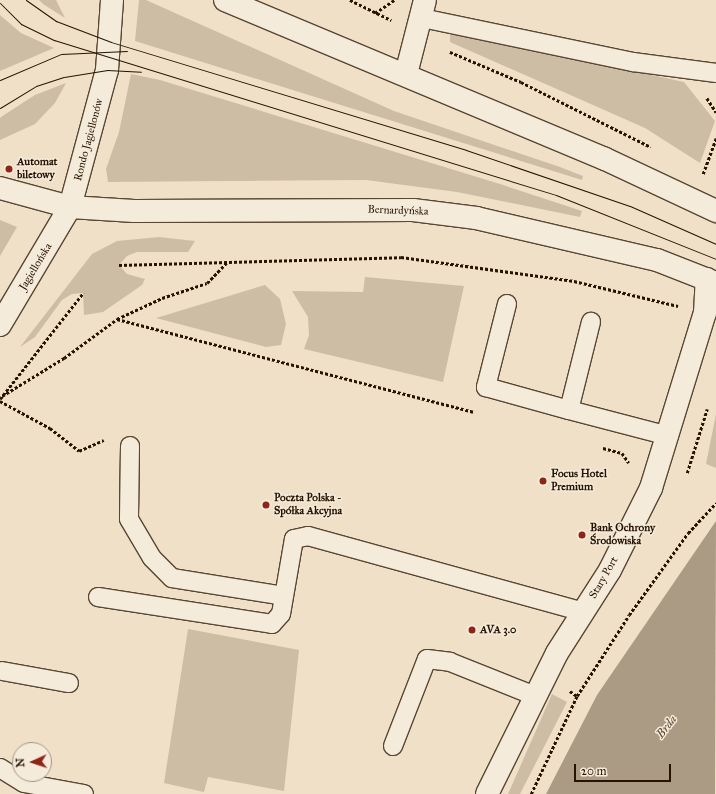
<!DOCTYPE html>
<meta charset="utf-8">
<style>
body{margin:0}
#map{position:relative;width:716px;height:794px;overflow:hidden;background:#f0e0c7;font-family:"IM FELL Great Primer",serif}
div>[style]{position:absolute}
.green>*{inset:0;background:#cebda5}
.water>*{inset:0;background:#ab9b84}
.path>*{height:2.5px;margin-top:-1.25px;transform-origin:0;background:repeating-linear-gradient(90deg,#261401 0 3px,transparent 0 5px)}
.roads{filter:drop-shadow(1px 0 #584732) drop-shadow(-1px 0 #584732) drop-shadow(0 1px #584732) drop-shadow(0 -1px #584732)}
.service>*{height:18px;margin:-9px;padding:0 9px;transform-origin:9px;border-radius:9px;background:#f5ebdb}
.minor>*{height:22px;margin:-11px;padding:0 11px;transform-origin:11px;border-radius:11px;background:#f5ebdb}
.tertiary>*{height:22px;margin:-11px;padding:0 11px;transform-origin:11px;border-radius:11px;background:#f5ebdb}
.secondary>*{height:22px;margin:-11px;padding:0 11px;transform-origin:11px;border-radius:11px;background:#f5ebdb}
.tram>*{height:1px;margin:-0.5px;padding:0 0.5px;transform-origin:0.5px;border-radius:0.5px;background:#261401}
.dots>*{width:11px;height:11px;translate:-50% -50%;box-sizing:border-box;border:2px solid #f5ebdb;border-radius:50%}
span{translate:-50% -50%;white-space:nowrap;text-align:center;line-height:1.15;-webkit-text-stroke:3px #f5ebdb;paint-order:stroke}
.street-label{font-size:11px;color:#261401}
.poi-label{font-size:11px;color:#261401;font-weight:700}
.left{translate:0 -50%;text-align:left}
.water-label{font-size:12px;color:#5b4a35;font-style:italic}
.north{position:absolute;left:12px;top:742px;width:40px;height:40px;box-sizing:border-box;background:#f5ebdb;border:1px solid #a29584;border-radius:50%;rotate:267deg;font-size:11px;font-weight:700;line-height:16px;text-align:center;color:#261401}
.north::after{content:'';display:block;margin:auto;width:14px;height:18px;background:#8f2418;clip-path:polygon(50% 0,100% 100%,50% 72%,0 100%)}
.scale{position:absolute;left:574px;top:764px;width:97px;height:18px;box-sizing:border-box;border:2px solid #261401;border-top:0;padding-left:5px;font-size:12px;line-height:14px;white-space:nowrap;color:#261401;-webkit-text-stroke:3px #f5ebdb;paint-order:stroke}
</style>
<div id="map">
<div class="green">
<i style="clip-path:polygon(39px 0,56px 0,65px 18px,43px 4px)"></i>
<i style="clip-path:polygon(139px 0,146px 0,394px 111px,560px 167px,583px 176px,582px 180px,135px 41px)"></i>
<i style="clip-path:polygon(0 15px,21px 33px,54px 48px,0 71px)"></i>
<i style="clip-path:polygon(459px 33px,684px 82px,715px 121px,700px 163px,645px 128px,450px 42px,450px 35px)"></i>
<i style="clip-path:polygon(131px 74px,160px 80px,500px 184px,582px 211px,580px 217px,457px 192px,366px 180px,108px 182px,106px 169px,119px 132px)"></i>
<i style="clip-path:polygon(66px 83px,55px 103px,35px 124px,0 140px,0 118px,4px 115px,35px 95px)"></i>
<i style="clip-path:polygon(0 220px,17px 227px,0 256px)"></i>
<i style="clip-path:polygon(159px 237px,195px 241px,188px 252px,137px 252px,127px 256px,119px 265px,127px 274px,145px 279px,142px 285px,103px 312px,84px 315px,83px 293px,72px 294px,62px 300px,35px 337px,20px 347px,92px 254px,117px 241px)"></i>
<i style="clip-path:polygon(365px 277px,464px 286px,443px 382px,304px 349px,309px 335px,308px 317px,292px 291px,363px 292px)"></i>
<i style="clip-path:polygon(265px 285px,280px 299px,286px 324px,281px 345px,266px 347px,156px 318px)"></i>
<i style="clip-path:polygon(716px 414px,716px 468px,706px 464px)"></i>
<i style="clip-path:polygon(188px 629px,299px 650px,284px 791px,208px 777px,204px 792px,164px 783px)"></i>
<i style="clip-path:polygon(552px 694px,567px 702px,520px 794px,508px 794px)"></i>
</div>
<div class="water">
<i style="clip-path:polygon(716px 521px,715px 794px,546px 794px,597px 695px)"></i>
</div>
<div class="path">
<i style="left:350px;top:0;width:46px;rotate:26deg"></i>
<i style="left:375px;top:13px;width:23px;rotate:-34deg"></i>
<i style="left:450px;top:52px;width:77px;rotate:22.9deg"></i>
<i style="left:521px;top:82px;width:145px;rotate:26.6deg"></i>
<i style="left:707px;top:98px;width:17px;rotate:57deg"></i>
<i style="left:703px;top:174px;width:38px;rotate:-70deg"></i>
<i style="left:119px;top:265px;width:282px;rotate:-1.6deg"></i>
<i style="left:401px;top:257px;width:175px;rotate:7.9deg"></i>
<i style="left:574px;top:281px;width:107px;rotate:13.5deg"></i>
<i style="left:117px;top:319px;width:368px;rotate:14.6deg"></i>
<i style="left:2px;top:396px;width:73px;rotate:-31.5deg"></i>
<i style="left:64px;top:358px;width:66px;rotate:-36.3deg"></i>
<i style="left:117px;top:319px;width:50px;rotate:-25deg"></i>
<i style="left:162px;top:298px;width:47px;rotate:-18.4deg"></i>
<i style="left:207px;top:283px;width:28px;rotate:-46deg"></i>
<i style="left:0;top:399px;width:135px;rotate:-51.9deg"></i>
<i style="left:0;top:401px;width:57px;rotate:28.4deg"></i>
<i style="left:50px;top:428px;width:37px;rotate:38deg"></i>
<i style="left:79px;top:451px;width:27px;rotate:-24deg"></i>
<i style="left:603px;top:448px;width:20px;rotate:15deg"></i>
<i style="left:622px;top:453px;width:12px;rotate:55deg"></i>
<i style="left:687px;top:473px;width:67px;rotate:-72.6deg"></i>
<i style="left:570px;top:691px;width:9px;rotate:36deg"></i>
<i style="left:531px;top:794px;width:108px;rotate:-64.9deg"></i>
<i style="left:577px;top:696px;width:96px;rotate:-57.3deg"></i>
<i style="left:629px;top:615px;width:101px;rotate:-54.3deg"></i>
<i style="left:688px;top:533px;width:41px;rotate:-47deg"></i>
</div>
<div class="roads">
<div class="service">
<i style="left:422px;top:18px;width:216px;rotate:11.8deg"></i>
<i style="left:633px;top:62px;width:84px;rotate:7.5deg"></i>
<i style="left:507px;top:304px;width:86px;rotate:104.2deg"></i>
<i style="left:486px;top:387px;width:86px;rotate:15.5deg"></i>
<i style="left:569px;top:410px;width:91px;rotate:-76deg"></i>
<i style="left:569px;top:410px;width:103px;rotate:14.6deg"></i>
<i style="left:130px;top:446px;width:73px;rotate:90.8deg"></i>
<i style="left:129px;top:519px;width:45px;rotate:59.5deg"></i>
<i style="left:152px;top:558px;width:28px;rotate:45deg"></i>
<i style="left:172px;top:578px;width:113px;rotate:9.1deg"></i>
<i style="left:98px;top:597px;width:176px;rotate:8.8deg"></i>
<i style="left:272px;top:624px;width:13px;rotate:-48deg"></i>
<i style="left:281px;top:614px;width:76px;rotate:-80.2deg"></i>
<i style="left:294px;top:539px;width:14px;rotate:-12deg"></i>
<i style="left:308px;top:536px;width:286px;rotate:15.4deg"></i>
<i style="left:2px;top:671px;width:68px;rotate:10.2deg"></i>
<i style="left:393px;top:746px;width:93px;rotate:-68.7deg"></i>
<i style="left:427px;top:659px;width:23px;rotate:7deg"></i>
<i style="left:450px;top:662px;width:92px;rotate:21.8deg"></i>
<i style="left:0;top:768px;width:28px;rotate:32deg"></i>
<i style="left:24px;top:783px;width:61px;rotate:10.4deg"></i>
</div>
<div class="minor">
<i style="left:406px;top:74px;width:76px;rotate:-75.6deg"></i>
<i style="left:487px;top:794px;width:157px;rotate:-63.6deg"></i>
<i style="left:557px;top:653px;width:98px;rotate:-57.4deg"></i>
<i style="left:610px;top:570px;width:92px;rotate:-63.4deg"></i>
<i style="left:651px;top:488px;width:183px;rotate:-72.9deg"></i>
<i style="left:705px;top:313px;width:34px;rotate:-87deg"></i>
</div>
<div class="tertiary">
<i style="left:0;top:325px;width:137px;rotate:-59.3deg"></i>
</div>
<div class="secondary">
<i style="left:225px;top:0;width:412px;rotate:22.7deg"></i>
<i style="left:605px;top:159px;width:123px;rotate:25.1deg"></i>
<i style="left:0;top:188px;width:73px;rotate:15.2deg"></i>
<i style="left:70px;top:207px;width:64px;rotate:3.6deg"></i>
<i style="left:134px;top:211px;width:279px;rotate:-0.2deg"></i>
<i style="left:413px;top:210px;width:64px;rotate:7.2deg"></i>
<i style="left:476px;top:218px;width:186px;rotate:13.1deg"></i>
<i style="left:657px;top:260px;width:63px;rotate:21.3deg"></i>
<i style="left:70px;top:207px;width:142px;rotate:-74.9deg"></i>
<i style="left:107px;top:70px;width:70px;rotate:-85.9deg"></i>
</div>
</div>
<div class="tram">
<i style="left:26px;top:0;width:37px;rotate:35deg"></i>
<i style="left:56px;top:21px;width:59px;rotate:20.9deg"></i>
<i style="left:111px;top:42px;width:371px;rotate:16.9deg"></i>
<i style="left:466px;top:150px;width:173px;rotate:18.9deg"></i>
<i style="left:630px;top:206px;width:94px;rotate:23.8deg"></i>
<i style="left:0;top:3px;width:30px;rotate:45deg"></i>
<i style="left:21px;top:24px;width:37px;rotate:26deg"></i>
<i style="left:54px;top:40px;width:525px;rotate:17.16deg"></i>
<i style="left:556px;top:195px;width:172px;rotate:21.8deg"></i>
<i style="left:0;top:80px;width:66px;rotate:-23.1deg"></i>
<i style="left:61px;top:54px;width:66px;rotate:-2.6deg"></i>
<i style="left:0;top:108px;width:42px;rotate:-31.4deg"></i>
<i style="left:36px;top:86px;width:29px;rotate:-18deg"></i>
<i style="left:64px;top:77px;width:44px;rotate:-9.2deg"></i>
<i style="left:107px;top:70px;width:34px;rotate:3deg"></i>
</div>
<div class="dots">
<i style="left:9px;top:169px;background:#8f2418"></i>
<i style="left:543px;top:481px;background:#8f2418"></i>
<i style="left:266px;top:505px;background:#8f2418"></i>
<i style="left:582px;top:535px;background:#8f2418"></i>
<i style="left:472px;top:630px;background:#8f2418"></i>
</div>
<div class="street-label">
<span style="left:89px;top:140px;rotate:-75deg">Rondo Jagiellonów</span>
<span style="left:398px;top:211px;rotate:2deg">Bernardyńska</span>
<span style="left:36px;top:267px;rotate:-59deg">Jagiellońska</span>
<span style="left:604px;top:578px;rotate:-60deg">Stary Port</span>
</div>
<div class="poi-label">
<span class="left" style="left:17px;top:169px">Automat<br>biletowy</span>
<span class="left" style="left:551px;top:481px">Focus Hotel<br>Premium</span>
<span class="left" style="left:274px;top:505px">Poczta Polska -<br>Spółka Akcyjna</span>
<span class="left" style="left:590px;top:535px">Bank Ochrony<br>Środowiska</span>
<span class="left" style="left:480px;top:630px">AVA 3.0</span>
</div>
<div class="water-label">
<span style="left:667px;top:727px;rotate:-52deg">Brda</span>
</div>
<div class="north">N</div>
<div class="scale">20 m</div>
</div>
